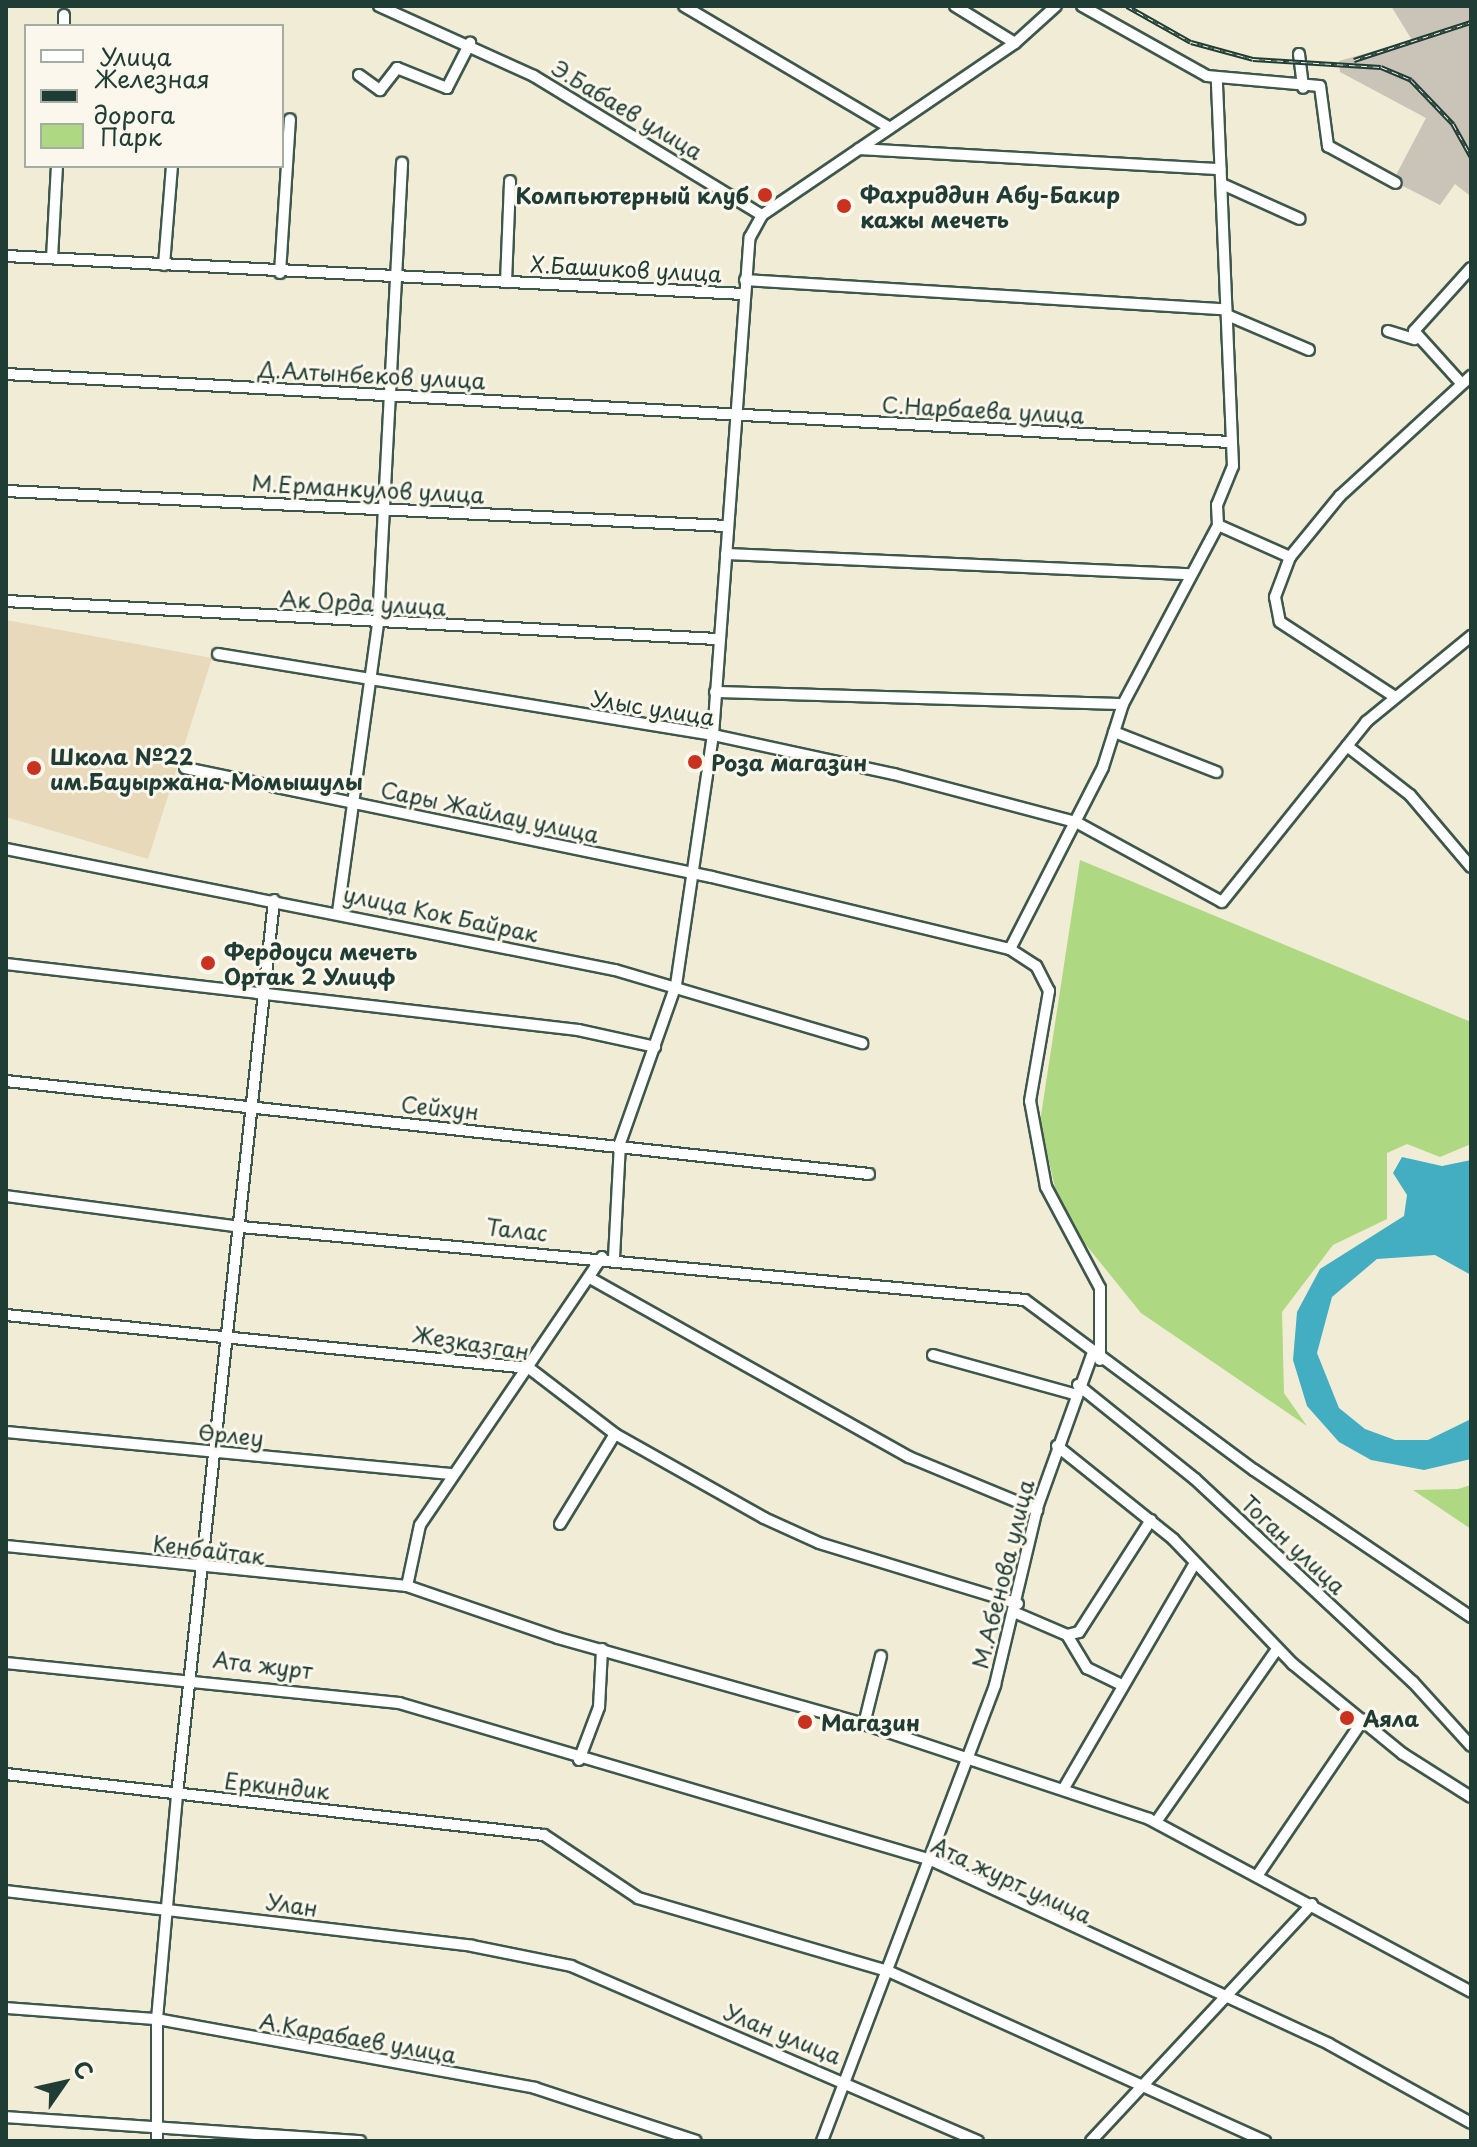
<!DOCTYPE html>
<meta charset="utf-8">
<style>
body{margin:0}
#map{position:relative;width:1477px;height:2147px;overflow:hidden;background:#f1ecd5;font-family:"Playpen Sans",sans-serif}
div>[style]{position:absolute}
.built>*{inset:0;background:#e8d9ba}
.industrial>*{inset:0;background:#c9c3b8}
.green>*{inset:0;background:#aed882}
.water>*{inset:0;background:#43aec2}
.roads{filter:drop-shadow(2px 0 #3e574c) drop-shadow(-2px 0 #3e574c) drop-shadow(0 2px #3e574c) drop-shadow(0 -2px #3e574c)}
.minor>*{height:10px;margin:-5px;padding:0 5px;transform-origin:5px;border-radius:5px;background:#fff}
.rail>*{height:5px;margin-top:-2.5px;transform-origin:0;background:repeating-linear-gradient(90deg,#fbf7ec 0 6px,#1f3d34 0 12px);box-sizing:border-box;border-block:2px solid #1f3d34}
.dots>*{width:22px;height:22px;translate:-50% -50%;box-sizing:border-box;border:4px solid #fbf7ec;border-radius:50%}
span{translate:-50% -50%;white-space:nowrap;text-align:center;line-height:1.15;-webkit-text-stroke:6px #fbf7ec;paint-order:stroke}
.street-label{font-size:22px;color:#1f3d34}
.poi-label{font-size:22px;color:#1f3d34;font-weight:700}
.left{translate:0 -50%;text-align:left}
.right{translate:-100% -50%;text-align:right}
.frame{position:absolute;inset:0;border:8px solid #1f3d34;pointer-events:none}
.legend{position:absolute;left:24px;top:24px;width:260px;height:144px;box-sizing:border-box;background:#fbf7ec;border:2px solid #a3ada2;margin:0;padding:10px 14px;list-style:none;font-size:24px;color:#1f3d34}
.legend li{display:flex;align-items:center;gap:16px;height:40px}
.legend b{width:40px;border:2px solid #a3ada2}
.north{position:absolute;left:24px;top:2043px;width:80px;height:80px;-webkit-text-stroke:6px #fbf7ec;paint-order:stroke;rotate:56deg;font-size:22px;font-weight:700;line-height:32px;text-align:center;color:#1f3d34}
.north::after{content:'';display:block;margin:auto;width:28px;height:36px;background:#1f3d34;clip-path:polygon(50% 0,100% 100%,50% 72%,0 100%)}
</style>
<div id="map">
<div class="built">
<i style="clip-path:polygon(6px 620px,212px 658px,148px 859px,6px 817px)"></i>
</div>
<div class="industrial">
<i style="clip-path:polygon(1391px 6px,1471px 6px,1469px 195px,1455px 184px,1440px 205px,1399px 184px,1395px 177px,1426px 118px,1340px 72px,1339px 61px,1412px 40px)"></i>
</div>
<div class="green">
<i style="clip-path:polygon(1080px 860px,1471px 1022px,1471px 1144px,1440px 1157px,1407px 1144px,1387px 1153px,1387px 1219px,1333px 1245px,1282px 1312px,1284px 1393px,1307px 1426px,1141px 1313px,1061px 1214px,1040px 1122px)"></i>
<i style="clip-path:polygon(1471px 1485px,1471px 1529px,1413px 1490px,1458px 1489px)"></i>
</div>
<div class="water">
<i style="clip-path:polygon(1402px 1157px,1442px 1166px,1471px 1160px,1471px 1275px,1435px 1255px,1377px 1259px,1332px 1297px,1317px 1353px,1339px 1408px,1365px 1429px,1395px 1440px,1428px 1440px,1471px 1419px,1471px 1459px,1424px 1470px,1371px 1460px,1339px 1442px,1307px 1406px,1293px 1360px,1297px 1312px,1320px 1269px,1404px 1216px,1407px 1195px,1393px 1173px)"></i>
</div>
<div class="roads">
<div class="minor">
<i style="left:379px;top:6px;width:170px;rotate:24.3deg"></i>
<i style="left:534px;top:76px;width:267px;rotate:31.4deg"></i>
<i style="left:684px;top:6px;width:239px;rotate:30.6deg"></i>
<i style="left:955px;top:6px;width:70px;rotate:31.7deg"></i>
<i style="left:1082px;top:6px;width:143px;rotate:29.2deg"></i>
<i style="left:1207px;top:76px;width:113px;rotate:5.1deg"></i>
<i style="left:1320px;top:86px;width:61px;rotate:82.4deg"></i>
<i style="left:1328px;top:146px;width:77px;rotate:28.6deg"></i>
<i style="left:64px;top:26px;width:11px;rotate:-90deg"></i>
<i style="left:1299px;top:54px;width:34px;rotate:83deg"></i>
<i style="left:359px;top:75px;width:26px;rotate:36deg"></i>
<i style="left:380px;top:90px;width:28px;rotate:-52deg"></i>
<i style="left:397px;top:68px;width:54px;rotate:21.8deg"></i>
<i style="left:447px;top:88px;width:51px;rotate:-62.9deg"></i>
<i style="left:859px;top:149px;width:362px;rotate:3.2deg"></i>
<i style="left:1222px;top:184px;width:85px;rotate:24.2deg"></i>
<i style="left:6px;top:256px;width:739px;rotate:2.95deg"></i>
<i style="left:52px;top:258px;width:92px;rotate:-86.9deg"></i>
<i style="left:164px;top:265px;width:99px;rotate:-85.4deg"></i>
<i style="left:280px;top:273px;width:154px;rotate:-86.3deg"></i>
<i style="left:745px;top:280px;width:482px;rotate:3.5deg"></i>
<i style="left:506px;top:282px;width:101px;rotate:-87.7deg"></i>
<i style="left:1227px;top:315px;width:89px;rotate:23.1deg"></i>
<i style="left:1388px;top:331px;width:28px;rotate:17deg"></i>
<i style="left:6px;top:374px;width:1226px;rotate:3.18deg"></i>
<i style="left:1461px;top:383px;width:70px;rotate:-132.1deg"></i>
<i style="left:1414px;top:331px;width:85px;rotate:-47.9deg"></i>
<i style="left:6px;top:491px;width:723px;rotate:2.78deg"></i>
<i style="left:1218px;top:525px;width:79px;rotate:24deg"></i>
<i style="left:1290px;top:557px;width:79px;rotate:-50.7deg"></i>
<i style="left:1340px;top:496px;width:178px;rotate:-42.5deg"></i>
<i style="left:726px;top:554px;width:465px;rotate:2.5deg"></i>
<i style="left:1290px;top:557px;width:43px;rotate:110.6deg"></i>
<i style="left:1275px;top:597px;width:25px;rotate:79deg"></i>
<i style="left:1280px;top:622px;width:137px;rotate:33.1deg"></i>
<i style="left:6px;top:601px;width:713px;rotate:3.06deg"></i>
<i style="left:218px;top:654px;width:502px;rotate:9.29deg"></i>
<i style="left:713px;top:735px;width:185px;rotate:12.2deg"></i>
<i style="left:894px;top:774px;width:188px;rotate:14.8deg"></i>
<i style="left:1076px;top:822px;width:166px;rotate:28.7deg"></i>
<i style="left:1222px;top:902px;width:231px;rotate:-51.3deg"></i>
<i style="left:1366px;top:722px;width:136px;rotate:-39.3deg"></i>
<i style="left:715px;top:692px;width:408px;rotate:1.7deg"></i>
<i style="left:1114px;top:732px;width:110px;rotate:21.4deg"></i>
<i style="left:1347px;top:746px;width:80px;rotate:37.9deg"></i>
<i style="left:1410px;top:795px;width:94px;rotate:49.7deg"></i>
<i style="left:185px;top:768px;width:538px;rotate:11.69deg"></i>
<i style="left:712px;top:877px;width:307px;rotate:13.6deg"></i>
<i style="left:6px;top:849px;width:621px;rotate:11.24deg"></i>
<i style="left:615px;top:970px;width:258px;rotate:16.5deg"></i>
<i style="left:338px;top:912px;width:293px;rotate:-82.1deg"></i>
<i style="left:378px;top:622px;width:460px;rotate:-87deg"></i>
<i style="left:6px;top:964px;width:576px;rotate:6.58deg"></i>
<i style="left:578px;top:1030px;width:79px;rotate:12.4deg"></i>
<i style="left:6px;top:1081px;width:868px;rotate:6.15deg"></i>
<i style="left:6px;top:1196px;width:237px;rotate:7.5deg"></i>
<i style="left:241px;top:1227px;width:787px;rotate:5.32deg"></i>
<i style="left:1025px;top:1300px;width:285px;rotate:36.6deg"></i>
<i style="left:1254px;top:1470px;width:262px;rotate:34.1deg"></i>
<i style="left:614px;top:1258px;width:115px;rotate:-87deg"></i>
<i style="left:620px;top:1143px;width:168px;rotate:-70.5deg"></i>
<i style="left:676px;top:985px;width:253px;rotate:-81.6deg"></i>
<i style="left:713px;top:735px;width:499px;rotate:-85.8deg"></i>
<i style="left:750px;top:237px;width:25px;rotate:-61deg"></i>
<i style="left:762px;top:215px;width:306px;rotate:-34.2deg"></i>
<i style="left:1015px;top:43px;width:55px;rotate:-42.1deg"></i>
<i style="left:590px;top:1278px;width:366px;rotate:29.3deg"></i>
<i style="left:909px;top:1457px;width:139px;rotate:22.5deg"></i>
<i style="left:6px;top:1315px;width:526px;rotate:5.79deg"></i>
<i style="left:529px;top:1368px;width:108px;rotate:37.5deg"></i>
<i style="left:615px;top:1434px;width:171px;rotate:29.4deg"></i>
<i style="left:764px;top:1518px;width:60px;rotate:24.4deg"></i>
<i style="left:819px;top:1543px;width:208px;rotate:17deg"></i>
<i style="left:933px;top:1355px;width:146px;rotate:15.5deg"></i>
<i style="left:1100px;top:1360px;width:72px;rotate:-90deg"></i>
<i style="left:1100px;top:1288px;width:115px;rotate:-118.1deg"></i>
<i style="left:1046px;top:1187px;width:87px;rotate:-100.5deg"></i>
<i style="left:1030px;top:1101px;width:112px;rotate:-80.2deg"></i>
<i style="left:1049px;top:991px;width:28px;rotate:-117deg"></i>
<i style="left:1036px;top:966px;width:31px;rotate:-147deg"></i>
<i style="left:1010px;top:949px;width:204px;rotate:-62.9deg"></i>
<i style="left:1103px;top:767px;width:66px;rotate:-72.4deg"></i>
<i style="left:1123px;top:704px;width:203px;rotate:-62deg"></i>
<i style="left:1218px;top:525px;width:20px;rotate:-93deg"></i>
<i style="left:1217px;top:505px;width:42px;rotate:-67.7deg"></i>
<i style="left:1233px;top:466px;width:388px;rotate:-92.4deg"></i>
<i style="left:1078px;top:1385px;width:150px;rotate:38.8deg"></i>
<i style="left:1195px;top:1479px;width:298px;rotate:43deg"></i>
<i style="left:1413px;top:1682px;width:86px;rotate:47.8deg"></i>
<i style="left:6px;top:1432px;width:447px;rotate:5.4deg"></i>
<i style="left:1057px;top:1446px;width:149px;rotate:38.7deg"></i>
<i style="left:1173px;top:1539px;width:173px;rotate:46.2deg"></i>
<i style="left:1293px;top:1664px;width:142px;rotate:39.3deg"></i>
<i style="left:1403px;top:1754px;width:80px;rotate:32.3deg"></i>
<i style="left:560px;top:1524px;width:105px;rotate:-58.6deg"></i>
<i style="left:6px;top:1546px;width:403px;rotate:5.7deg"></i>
<i style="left:407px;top:1586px;width:160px;rotate:19deg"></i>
<i style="left:558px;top:1638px;width:318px;rotate:15.7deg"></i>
<i style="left:864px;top:1724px;width:300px;rotate:18.4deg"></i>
<i style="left:1149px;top:1819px;width:366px;rotate:28.2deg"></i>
<i style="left:407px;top:1586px;width:62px;rotate:-78deg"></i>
<i style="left:420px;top:1525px;width:324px;rotate:-55.8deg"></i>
<i style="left:1016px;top:1613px;width:56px;rotate:23.3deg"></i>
<i style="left:1067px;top:1635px;width:12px;rotate:-14deg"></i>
<i style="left:1079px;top:1632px;width:133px;rotate:-57.3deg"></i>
<i style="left:1067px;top:1635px;width:39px;rotate:59deg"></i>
<i style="left:1087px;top:1668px;width:37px;rotate:26deg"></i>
<i style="left:6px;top:1663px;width:395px;rotate:5.8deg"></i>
<i style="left:399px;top:1703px;width:555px;rotate:16.44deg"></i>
<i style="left:931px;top:1860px;width:438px;rotate:24.8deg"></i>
<i style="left:1329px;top:2044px;width:162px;rotate:29.1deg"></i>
<i style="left:864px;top:1724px;width:70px;rotate:-76deg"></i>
<i style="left:579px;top:1760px;width:57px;rotate:-69.3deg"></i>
<i style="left:599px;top:1707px;width:58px;rotate:-87deg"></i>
<i style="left:6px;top:1774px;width:541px;rotate:6.47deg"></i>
<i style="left:544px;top:1835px;width:113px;rotate:33.8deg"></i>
<i style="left:638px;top:1898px;width:260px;rotate:16.3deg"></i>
<i style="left:888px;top:1971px;width:414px;rotate:24.3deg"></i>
<i style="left:1064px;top:1788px;width:260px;rotate:-59.8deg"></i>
<i style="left:1156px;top:1822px;width:211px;rotate:-55deg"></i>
<i style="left:1257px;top:1876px;width:189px;rotate:-55.8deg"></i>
<i style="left:6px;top:1891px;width:469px;rotate:6.7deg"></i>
<i style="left:472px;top:1946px;width:101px;rotate:11.4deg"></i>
<i style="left:571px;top:1966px;width:443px;rotate:23.3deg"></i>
<i style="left:6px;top:2008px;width:151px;rotate:4.2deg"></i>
<i style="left:157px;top:2019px;width:384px;rotate:10.3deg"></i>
<i style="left:535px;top:2088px;width:169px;rotate:18.2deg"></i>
<i style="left:6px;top:2117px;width:355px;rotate:3.9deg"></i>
<i style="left:157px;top:2141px;width:122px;rotate:-90deg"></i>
<i style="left:157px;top:2019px;width:225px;rotate:-84.9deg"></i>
<i style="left:177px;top:1795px;width:900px;rotate:-83.81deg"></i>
<i style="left:822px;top:2141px;width:488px;rotate:-69.2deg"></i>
<i style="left:995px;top:1685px;width:185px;rotate:-76.6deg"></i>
<i style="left:1038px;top:1505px;width:159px;rotate:-70.2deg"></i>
<i style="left:1091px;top:2141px;width:324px;rotate:-47deg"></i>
</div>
</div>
<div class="rail">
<i style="left:1127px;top:6px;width:73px;rotate:29.4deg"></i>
<i style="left:1191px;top:42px;width:64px;rotate:15.3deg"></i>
<i style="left:1253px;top:59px;width:128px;rotate:3.6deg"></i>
<i style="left:1381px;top:67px;width:33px;rotate:23deg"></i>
<i style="left:1411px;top:80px;width:61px;rotate:46.3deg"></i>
<i style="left:1453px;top:124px;width:37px;rotate:61deg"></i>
<i style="left:1354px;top:60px;width:123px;rotate:-18deg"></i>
</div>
<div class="dots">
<i style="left:765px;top:195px;background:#c8321e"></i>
<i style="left:844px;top:206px;background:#c8321e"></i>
<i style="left:695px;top:762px;background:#c8321e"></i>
<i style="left:34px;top:768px;background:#c8321e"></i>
<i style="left:208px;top:963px;background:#c8321e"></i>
<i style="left:1347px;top:1718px;background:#c8321e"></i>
<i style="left:805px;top:1722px;background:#c8321e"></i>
</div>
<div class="street-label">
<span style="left:628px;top:109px;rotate:31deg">Э.Бабаев улица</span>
<span style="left:626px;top:268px;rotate:3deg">Х.Башиков улица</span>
<span style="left:372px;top:374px;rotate:3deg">Д.Алтынбеков улица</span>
<span style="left:983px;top:409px;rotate:3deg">С.Нарбаева улица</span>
<span style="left:368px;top:488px;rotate:3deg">М.Ерманкулов улица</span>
<span style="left:363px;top:602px;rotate:3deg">Ак Орда улица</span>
<span style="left:653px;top:707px;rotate:9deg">Улыс улица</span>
<span style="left:490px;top:811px;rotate:12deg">Сары Жайлау улица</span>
<span style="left:441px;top:913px;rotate:12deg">улица Кок Байрак</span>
<span style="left:440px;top:1107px;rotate:6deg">Сейхун</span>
<span style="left:517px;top:1229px;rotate:6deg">Талас</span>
<span style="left:471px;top:1342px;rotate:9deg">Жезказган</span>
<span style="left:231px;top:1434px;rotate:6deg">Өрлеу</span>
<span style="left:1294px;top:1544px;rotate:43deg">Тоган улица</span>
<span style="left:209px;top:1549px;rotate:7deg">Кенбайтак</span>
<span style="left:1002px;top:1574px;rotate:-76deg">М.Абенова улица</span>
<span style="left:263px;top:1664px;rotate:7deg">Ата журт</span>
<span style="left:277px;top:1785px;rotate:6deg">Еркиндик</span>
<span style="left:1012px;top:1879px;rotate:25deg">Ата журт улица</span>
<span style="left:292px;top:1904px;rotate:8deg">Улан</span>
<span style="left:783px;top:2033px;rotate:22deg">Улан улица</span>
<span style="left:358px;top:2037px;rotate:10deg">А.Карабаев улица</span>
</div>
<div class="poi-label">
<span class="left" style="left:860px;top:206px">Фахриддин Абу-Бакир<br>кажы мечеть</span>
<span class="right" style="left:749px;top:195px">Компьютерный клуб</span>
<span class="left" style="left:50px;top:768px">Школа №22<br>им.Бауыржана Момышулы</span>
<span class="left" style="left:711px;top:762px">Роза магазин</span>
<span class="left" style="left:224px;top:963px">Фердоуси мечеть<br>Ортак 2 Улицф</span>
<span class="left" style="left:1363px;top:1718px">Аяла</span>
<span class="left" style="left:821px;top:1722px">Магазин</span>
</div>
<div class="frame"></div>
<ul class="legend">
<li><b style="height:10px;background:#fff"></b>Улица</li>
<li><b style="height:10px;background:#1f3d34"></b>Железная дорога</li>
<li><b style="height:22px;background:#aed882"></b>Парк</li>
</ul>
<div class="north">С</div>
</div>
